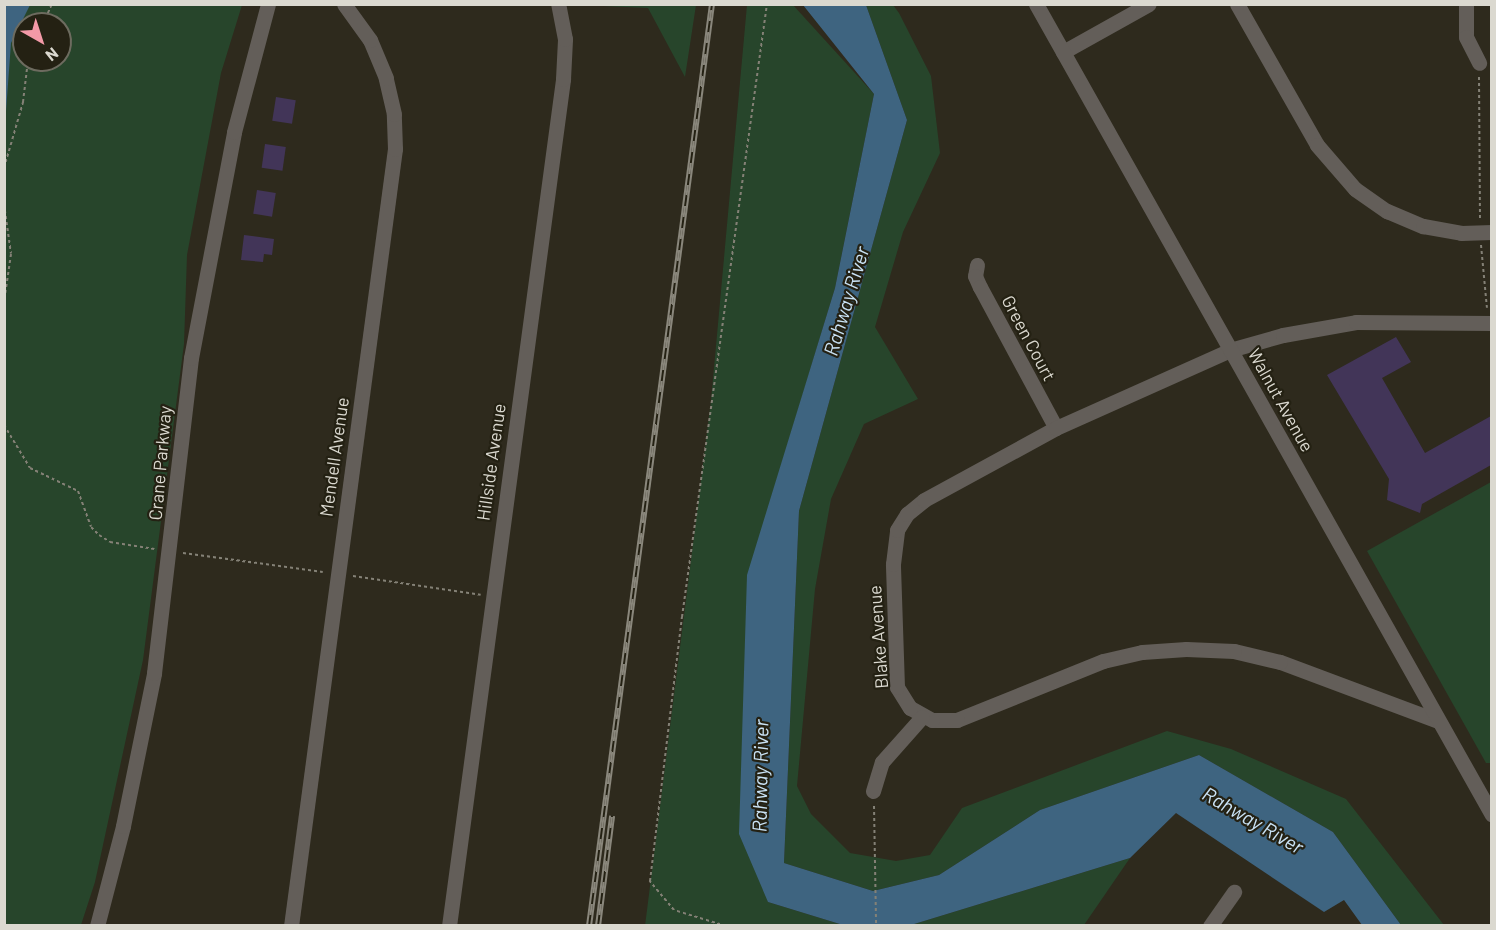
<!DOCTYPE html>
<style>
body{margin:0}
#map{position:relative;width:1496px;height:930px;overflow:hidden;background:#2e2a1d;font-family:Barlow,sans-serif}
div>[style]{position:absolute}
.green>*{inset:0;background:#27452b}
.water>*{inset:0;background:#3e6480}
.building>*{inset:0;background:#423558;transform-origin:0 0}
.path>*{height:2px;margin-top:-1px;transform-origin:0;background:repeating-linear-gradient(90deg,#848176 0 3px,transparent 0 6px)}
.minor>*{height:15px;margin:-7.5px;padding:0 7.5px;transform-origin:7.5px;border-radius:7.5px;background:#635e59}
.tertiary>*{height:15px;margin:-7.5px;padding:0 7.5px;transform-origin:7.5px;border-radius:7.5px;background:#635e59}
.rail>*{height:6px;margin-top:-3px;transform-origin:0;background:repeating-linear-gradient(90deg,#242113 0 11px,#8a877c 0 22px);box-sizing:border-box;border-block:2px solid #8a877c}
span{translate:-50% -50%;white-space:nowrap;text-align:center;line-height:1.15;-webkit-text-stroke:4.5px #242113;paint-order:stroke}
.street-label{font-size:18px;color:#dbd9d0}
.water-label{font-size:20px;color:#cae3f6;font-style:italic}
.frame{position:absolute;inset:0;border:6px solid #dbd9d0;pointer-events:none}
.north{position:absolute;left:12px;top:12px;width:60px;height:60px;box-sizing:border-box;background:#242113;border:2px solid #6d6b5f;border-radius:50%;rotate:141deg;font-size:16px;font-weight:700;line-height:24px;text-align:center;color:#dbd9d0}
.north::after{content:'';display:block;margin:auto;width:21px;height:27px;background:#f39aa8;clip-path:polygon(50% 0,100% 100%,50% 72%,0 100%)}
</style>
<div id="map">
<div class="green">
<i style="clip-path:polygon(evenodd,5px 5px,242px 5px,221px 73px,187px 255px,184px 344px,143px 660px,95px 882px,81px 925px,5px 926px,5px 5px,24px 24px,60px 24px,60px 60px,24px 60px,24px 24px)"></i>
<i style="clip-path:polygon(580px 5px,696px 5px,685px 77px,648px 8px)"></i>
<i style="clip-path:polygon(747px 5px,793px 5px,874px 94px,835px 288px,748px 575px,768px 902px,843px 925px,645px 926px,711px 401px)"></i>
<i style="clip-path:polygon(866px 5px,893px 5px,899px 13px,931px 76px,940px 153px,903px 232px,875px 327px,918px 399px,864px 424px,831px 499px,815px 589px,797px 786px,811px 814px,850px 853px,896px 861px,930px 855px,962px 808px,1167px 731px,1231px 749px,1346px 799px,1444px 925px,1401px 925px,1333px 832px,1199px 755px,1040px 810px,939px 875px,873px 891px,784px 863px,799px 511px,907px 120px)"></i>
<i style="clip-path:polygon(1491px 482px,1492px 763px,1486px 763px,1367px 551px)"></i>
<i style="clip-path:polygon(1130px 858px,1084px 925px,911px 925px)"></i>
</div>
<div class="water">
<i style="clip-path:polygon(5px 4px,30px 5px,11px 43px,5px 125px)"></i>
<i style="clip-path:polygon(803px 5px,866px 5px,907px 120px,799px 511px,784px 863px,873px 891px,939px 875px,1040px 810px,1199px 755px,1333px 832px,1401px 925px,1362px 925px,1344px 900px,1324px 912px,1176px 813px,1130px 858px,911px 925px,843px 925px,768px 902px,739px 834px,747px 575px,835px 288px,874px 94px)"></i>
</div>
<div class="building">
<i style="left:276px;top:97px;width:20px;height:24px;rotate:9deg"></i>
<i style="left:265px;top:144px;width:21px;height:24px;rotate:8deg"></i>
<i style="left:257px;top:190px;width:19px;height:24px;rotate:9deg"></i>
<i style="clip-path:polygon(244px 235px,274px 239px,272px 255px,264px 254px,263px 262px,241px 260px)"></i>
<i style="clip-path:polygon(1396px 337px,1411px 362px,1382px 378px,1425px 453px,1491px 416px,1491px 465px,1422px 504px,1420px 513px,1387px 500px,1389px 479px,1327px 375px)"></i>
</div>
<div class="path">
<i style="left:43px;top:24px;width:22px;rotate:-66deg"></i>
<i style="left:1479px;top:77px;width:141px;rotate:89.6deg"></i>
<i style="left:4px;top:168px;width:69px;rotate:-73.9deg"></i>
<i style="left:23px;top:102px;width:42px;rotate:-83.2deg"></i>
<i style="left:4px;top:204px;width:50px;rotate:82deg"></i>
<i style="left:11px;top:254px;width:49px;rotate:98.3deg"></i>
<i style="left:1481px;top:245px;width:63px;rotate:84.6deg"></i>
<i style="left:4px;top:425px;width:50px;rotate:58.8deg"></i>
<i style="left:30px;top:468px;width:53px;rotate:25.6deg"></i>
<i style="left:78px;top:491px;width:38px;rotate:70deg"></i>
<i style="left:91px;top:527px;width:11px;rotate:45deg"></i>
<i style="left:99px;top:535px;width:13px;rotate:32deg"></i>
<i style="left:110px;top:542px;width:45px;rotate:9deg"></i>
<i style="left:183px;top:553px;width:141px;rotate:7.7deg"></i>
<i style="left:353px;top:576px;width:129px;rotate:8.4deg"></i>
<i style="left:874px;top:806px;width:120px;rotate:89deg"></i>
<i style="left:726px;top:926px;width:54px;rotate:-162.9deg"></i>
<i style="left:674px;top:910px;width:38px;rotate:-130deg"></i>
<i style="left:650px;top:881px;width:266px;rotate:-83.1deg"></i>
<i style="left:682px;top:617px;width:619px;rotate:-82.11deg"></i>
</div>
<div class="minor">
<i style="left:1237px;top:4px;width:162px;rotate:60.4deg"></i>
<i style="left:1317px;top:145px;width:58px;rotate:49.2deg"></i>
<i style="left:1355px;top:189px;width:39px;rotate:35deg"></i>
<i style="left:1387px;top:211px;width:39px;rotate:23deg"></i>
<i style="left:1423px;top:226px;width:39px;rotate:10deg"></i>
<i style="left:1461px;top:233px;width:31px;rotate:-2deg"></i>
<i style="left:1466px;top:4px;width:33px;rotate:90deg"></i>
<i style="left:1466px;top:37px;width:29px;rotate:63deg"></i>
<i style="left:1063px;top:52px;width:98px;rotate:-29.2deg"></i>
<i style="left:977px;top:265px;width:11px;rotate:100deg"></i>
<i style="left:975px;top:276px;width:12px;rotate:66deg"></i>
<i style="left:980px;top:287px;width:160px;rotate:61.7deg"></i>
<i style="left:1438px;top:721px;width:169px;rotate:-159.5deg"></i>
<i style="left:1280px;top:662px;width:47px;rotate:-166.6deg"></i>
<i style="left:1234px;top:651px;width:48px;rotate:-177.6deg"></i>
<i style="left:1186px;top:649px;width:44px;rotate:176.1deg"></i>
<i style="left:1142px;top:652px;width:40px;rotate:167deg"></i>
<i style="left:1103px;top:661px;width:157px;rotate:158deg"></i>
<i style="left:957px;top:720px;width:25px;rotate:180deg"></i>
<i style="left:932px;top:720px;width:25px;rotate:-151deg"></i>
<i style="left:910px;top:708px;width:25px;rotate:-122deg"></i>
<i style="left:897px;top:687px;width:123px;rotate:-91.9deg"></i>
<i style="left:893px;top:564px;width:34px;rotate:-83deg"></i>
<i style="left:897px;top:530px;width:19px;rotate:-58deg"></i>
<i style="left:907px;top:514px;width:22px;rotate:-39deg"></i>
<i style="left:924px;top:500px;width:150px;rotate:-28.6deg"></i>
<i style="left:1056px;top:428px;width:191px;rotate:-24.1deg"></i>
<i style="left:1230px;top:350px;width:55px;rotate:-15.8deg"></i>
<i style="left:1283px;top:335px;width:74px;rotate:-10.1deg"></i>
<i style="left:1356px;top:322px;width:136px;rotate:0.4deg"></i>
<i style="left:873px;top:791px;width:30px;rotate:-73deg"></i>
<i style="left:882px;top:762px;width:60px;rotate:-48.4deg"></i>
<i style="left:97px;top:926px;width:103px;rotate:-75.4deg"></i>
<i style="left:123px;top:826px;width:156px;rotate:-78.5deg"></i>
<i style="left:154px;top:673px;width:317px;rotate:-83.3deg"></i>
<i style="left:191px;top:358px;width:230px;rotate:-79.2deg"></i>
<i style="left:234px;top:132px;width:132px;rotate:-75.1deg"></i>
<i style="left:291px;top:926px;width:784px;rotate:-82.38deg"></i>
<i style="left:395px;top:149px;width:35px;rotate:-92deg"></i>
<i style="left:394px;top:114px;width:37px;rotate:-103deg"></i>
<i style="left:386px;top:78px;width:41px;rotate:-112.8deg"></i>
<i style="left:370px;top:40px;width:44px;rotate:-125.8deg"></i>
<i style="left:449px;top:926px;width:855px;rotate:-82.33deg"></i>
<i style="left:563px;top:79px;width:40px;rotate:-87.1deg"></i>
<i style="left:565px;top:39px;width:36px;rotate:-101deg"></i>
<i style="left:1210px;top:926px;width:42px;rotate:-54.8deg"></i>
</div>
<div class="tertiary">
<i style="left:1036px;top:4px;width:930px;rotate:60.65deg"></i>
</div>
<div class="rail">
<i style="left:589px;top:926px;width:930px;rotate:-82.4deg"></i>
<i style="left:598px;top:926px;width:111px;rotate:-82.7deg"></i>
</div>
<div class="street-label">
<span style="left:1029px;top:338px;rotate:62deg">Green Court</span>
<span style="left:1281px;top:400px;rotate:61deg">Walnut Avenue</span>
<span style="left:334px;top:457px;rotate:-82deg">Mendell Avenue</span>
<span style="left:491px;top:462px;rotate:-82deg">Hillside Avenue</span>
<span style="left:160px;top:463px;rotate:-85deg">Crane Parkway</span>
<span style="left:878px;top:637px;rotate:-94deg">Blake Avenue</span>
</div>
<div class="water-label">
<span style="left:846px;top:301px;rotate:-73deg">Rahway River</span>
<span style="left:760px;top:776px;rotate:-89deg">Rahway River</span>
<span style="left:1253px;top:820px;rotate:30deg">Rahway River</span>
</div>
<div class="frame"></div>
<div class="north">N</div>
</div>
